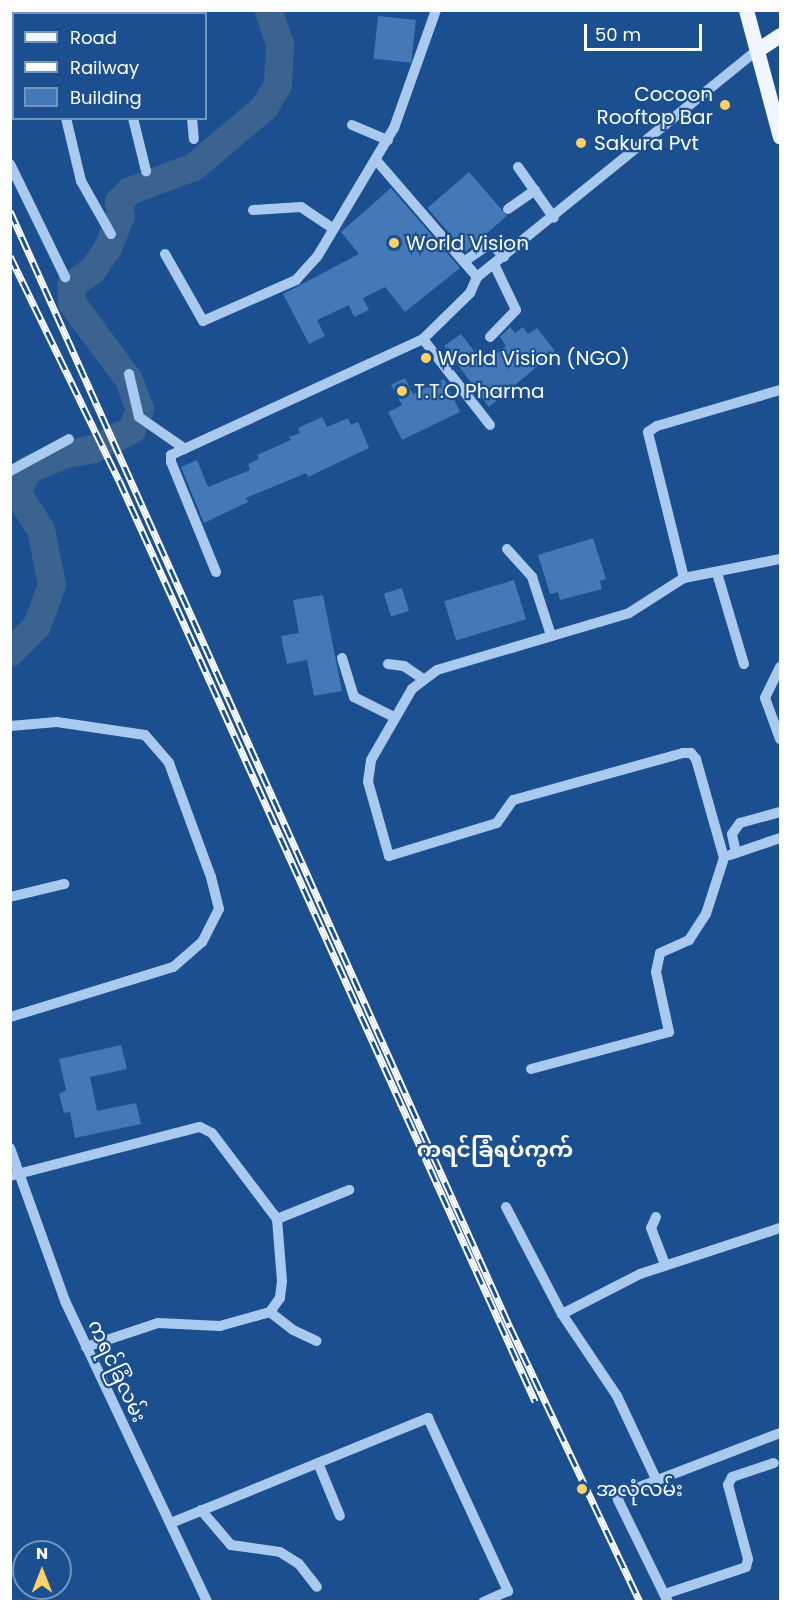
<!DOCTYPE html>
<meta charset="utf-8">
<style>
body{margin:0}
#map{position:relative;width:791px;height:1612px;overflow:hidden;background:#1b4f8f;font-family:Poppins,"Noto Sans Myanmar",sans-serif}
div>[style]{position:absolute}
.river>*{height:28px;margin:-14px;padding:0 14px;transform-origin:14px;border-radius:14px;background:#3c6290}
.building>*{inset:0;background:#4478b7;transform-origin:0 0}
.minor>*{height:10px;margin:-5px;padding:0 5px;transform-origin:5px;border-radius:5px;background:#a9c9ee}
.major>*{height:15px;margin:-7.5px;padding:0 7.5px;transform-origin:7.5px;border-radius:7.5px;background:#f0f6ff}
.rail>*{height:7px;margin-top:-3.5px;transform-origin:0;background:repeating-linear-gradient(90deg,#1b4f8f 0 14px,#fff 0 28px);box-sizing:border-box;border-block:2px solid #fff}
.dots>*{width:16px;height:16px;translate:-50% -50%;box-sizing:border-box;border:3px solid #1b4f8f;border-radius:50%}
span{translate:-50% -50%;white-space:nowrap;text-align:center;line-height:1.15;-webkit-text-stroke:4.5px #1b4f8f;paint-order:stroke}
.poi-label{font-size:20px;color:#fff}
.right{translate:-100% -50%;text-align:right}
.left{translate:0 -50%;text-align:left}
.street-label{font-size:20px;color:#fff}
.quarter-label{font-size:22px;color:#fff;font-weight:700}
.frame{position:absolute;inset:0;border:12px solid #fff;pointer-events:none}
.legend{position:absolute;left:12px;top:12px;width:195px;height:108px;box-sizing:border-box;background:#1b4f8f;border:2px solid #7695bc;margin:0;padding:8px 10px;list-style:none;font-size:18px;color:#fff}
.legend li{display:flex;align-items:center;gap:12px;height:30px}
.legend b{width:30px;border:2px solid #7695bc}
.north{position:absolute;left:12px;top:1540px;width:60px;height:60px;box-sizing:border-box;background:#1b4f8f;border:2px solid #7695bc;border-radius:50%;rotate:0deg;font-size:16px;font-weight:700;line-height:24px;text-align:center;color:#fff}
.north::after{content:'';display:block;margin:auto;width:21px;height:27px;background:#ffd166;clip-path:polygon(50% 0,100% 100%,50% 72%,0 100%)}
.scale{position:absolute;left:584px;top:24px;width:118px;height:27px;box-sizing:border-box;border:3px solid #fff;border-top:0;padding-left:8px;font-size:18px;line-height:21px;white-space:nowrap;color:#fff;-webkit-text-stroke:4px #1b4f8f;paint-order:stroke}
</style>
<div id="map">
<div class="river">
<i style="left:112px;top:440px;width:22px;rotate:-27deg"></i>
<i style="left:132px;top:430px;width:22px;rotate:-69deg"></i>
<i style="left:140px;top:409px;width:31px;rotate:-111deg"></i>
<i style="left:129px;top:380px;width:96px;rotate:-126.5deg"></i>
<i style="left:72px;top:303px;width:17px;rotate:-93deg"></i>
<i style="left:71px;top:286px;width:27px;rotate:-36deg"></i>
<i style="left:93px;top:270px;width:27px;rotate:-56deg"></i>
<i style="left:108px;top:248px;width:35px;rotate:-68deg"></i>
<i style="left:121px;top:216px;width:14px;rotate:-98deg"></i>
<i style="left:119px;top:202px;width:16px;rotate:-45deg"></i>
<i style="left:130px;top:191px;width:68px;rotate:-20.6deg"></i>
<i style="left:194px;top:167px;width:92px;rotate:-40.1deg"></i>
<i style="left:264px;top:108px;width:27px;rotate:-59deg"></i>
<i style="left:278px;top:85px;width:41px;rotate:-87.2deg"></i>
<i style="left:280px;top:44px;width:36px;rotate:-109deg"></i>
<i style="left:10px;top:653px;width:38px;rotate:-45deg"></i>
<i style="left:37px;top:626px;width:44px;rotate:-69.9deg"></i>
<i style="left:52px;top:585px;width:56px;rotate:-101.3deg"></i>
<i style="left:41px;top:530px;width:45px;rotate:-122.3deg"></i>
<i style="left:17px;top:492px;width:25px;rotate:-63deg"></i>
<i style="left:28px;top:470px;width:41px;rotate:-22.8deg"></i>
<i style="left:66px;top:454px;width:28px;rotate:-10deg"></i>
</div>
<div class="building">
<i style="left:378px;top:16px;width:38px;height:43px;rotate:6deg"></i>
<i style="left:469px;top:172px;width:58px;height:55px;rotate:49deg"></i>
<i style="clip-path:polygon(391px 188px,460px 268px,405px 312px,385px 287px,363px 298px,369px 310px,354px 317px,349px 305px,317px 320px,325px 336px,309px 344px,283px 294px,359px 254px,341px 232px)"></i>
<i style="clip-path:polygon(510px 327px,515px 333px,523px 327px,528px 334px,537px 328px,555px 351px,489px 407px,444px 346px,461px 334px,484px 364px,506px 346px,500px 337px)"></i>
<i style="clip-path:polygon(405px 378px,413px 394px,444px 379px,460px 412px,402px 440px,388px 412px,402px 405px,391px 385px)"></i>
<i style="clip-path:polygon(322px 417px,327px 427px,348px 418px,351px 425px,358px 422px,369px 448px,308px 477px,306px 473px,246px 498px,248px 502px,204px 523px,181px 467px,197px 460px,208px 487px,250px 470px,248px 464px,259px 459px,257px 455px,291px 440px,289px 437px,300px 433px,298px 428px)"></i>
<i style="clip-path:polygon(593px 538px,606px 579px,600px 581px,602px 589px,560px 600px,558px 592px,550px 594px,538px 555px)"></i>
<i style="left:514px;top:580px;width:41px;height:73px;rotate:73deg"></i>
<i style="left:402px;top:588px;width:24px;height:19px;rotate:73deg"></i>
<i style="clip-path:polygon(323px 595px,342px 691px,314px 696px,307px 660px,287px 664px,281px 636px,299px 633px,293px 600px)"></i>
<i style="clip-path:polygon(121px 1045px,127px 1069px,90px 1077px,97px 1111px,136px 1103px,141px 1124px,75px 1138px,70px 1112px,64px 1113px,59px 1094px,66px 1090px,59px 1059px)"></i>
</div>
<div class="minor">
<i style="left:40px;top:10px;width:4px;rotate:76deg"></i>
<i style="left:110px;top:10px;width:4px;rotate:76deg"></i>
<i style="left:177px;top:10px;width:4px;rotate:90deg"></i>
<i style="left:66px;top:118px;width:65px;rotate:76.6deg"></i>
<i style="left:81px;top:181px;width:61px;rotate:60.5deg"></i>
<i style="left:133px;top:118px;width:55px;rotate:76.2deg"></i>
<i style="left:192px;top:118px;width:21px;rotate:85deg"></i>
<i style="left:352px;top:125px;width:39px;rotate:23deg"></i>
<i style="left:376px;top:160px;width:155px;rotate:49.2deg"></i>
<i style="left:10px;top:164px;width:126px;rotate:64deg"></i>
<i style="left:518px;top:167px;width:62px;rotate:54.8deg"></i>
<i style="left:508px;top:209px;width:33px;rotate:-35deg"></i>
<i style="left:253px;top:210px;width:48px;rotate:-3.6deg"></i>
<i style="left:301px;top:207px;width:37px;rotate:34deg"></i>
<i style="left:165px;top:254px;width:77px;rotate:60.4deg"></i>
<i style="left:203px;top:321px;width:102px;rotate:-23.8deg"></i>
<i style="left:296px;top:280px;width:31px;rotate:-48deg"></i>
<i style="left:317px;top:257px;width:150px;rotate:-59.2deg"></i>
<i style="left:394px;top:128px;width:125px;rotate:-70.4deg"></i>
<i style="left:465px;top:261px;width:32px;rotate:-35deg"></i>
<i style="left:491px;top:243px;width:19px;rotate:47deg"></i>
<i style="left:490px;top:337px;width:37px;rotate:-46deg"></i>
<i style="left:516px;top:310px;width:51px;rotate:-115.6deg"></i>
<i style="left:423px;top:339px;width:109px;rotate:52.1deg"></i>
<i style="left:129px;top:374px;width:44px;rotate:76.9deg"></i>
<i style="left:139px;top:417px;width:56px;rotate:34.8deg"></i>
<i style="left:10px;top:471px;width:67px;rotate:-28.5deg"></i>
<i style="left:507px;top:549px;width:38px;rotate:48deg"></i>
<i style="left:532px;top:577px;width:61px;rotate:71.9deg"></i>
<i style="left:216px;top:572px;width:119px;rotate:-112.2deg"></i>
<i style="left:171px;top:462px;width:7px;rotate:-90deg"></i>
<i style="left:171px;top:455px;width:277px;rotate:-24.7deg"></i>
<i style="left:423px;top:339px;width:66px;rotate:-44.4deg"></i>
<i style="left:470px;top:293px;width:17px;rotate:-66deg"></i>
<i style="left:477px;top:277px;width:360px;rotate:-39deg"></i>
<i style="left:717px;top:573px;width:95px;rotate:73.5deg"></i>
<i style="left:684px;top:578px;width:150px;rotate:-103.9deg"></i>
<i style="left:648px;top:432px;width:11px;rotate:-34deg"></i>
<i style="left:657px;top:426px;width:128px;rotate:-16.3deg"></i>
<i style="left:342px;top:658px;width:41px;rotate:72.9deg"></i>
<i style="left:354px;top:697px;width:45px;rotate:26.6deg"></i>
<i style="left:388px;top:664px;width:16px;rotate:7deg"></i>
<i style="left:404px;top:666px;width:22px;rotate:34deg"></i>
<i style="left:780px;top:667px;width:34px;rotate:116deg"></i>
<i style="left:765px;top:698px;width:44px;rotate:69.9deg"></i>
<i style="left:10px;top:726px;width:47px;rotate:-4.9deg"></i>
<i style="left:57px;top:722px;width:89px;rotate:8.4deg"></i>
<i style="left:145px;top:735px;width:37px;rotate:49deg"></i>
<i style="left:169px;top:763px;width:121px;rotate:69.8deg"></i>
<i style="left:211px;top:877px;width:33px;rotate:76deg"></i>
<i style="left:219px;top:909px;width:37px;rotate:117deg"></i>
<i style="left:202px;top:942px;width:38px;rotate:139deg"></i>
<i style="left:173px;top:967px;width:170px;rotate:162.9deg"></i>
<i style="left:736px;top:853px;width:19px;rotate:-102deg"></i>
<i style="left:732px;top:834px;width:14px;rotate:-54deg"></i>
<i style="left:740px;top:823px;width:41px;rotate:-15.4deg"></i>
<i style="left:730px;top:855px;width:53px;rotate:-18.8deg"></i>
<i style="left:10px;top:897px;width:56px;rotate:-13.5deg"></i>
<i style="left:531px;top:1069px;width:143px;rotate:-15deg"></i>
<i style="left:669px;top:1032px;width:61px;rotate:-102.2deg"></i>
<i style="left:656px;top:972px;width:19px;rotate:-78deg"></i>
<i style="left:660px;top:953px;width:32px;rotate:-24deg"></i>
<i style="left:689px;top:940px;width:31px;rotate:-57deg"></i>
<i style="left:706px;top:914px;width:59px;rotate:-72.2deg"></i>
<i style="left:724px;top:858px;width:103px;rotate:-105.8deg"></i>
<i style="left:696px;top:759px;width:8px;rotate:-130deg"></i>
<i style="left:691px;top:753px;width:8px;rotate:180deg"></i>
<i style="left:683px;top:753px;width:176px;rotate:164.5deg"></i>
<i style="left:513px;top:800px;width:28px;rotate:125deg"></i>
<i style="left:497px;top:823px;width:113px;rotate:163deg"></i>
<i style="left:389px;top:856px;width:77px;rotate:-105.8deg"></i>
<i style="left:368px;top:782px;width:22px;rotate:-82deg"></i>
<i style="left:371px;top:760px;width:82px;rotate:-60deg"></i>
<i style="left:412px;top:689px;width:31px;rotate:-37deg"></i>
<i style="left:437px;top:670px;width:200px;rotate:-16.5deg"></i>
<i style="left:629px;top:613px;width:65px;rotate:-32.5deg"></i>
<i style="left:684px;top:578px;width:98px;rotate:-11.2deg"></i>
<i style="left:10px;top:1148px;width:163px;rotate:70.2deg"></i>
<i style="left:65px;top:1301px;width:333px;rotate:64.7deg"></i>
<i style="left:10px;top:1176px;width:196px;rotate:-14.5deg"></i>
<i style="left:200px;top:1127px;width:13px;rotate:27deg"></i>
<i style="left:212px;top:1133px;width:108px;rotate:52.9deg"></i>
<i style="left:277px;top:1219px;width:62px;rotate:85.4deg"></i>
<i style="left:282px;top:1281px;width:17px;rotate:97deg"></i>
<i style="left:280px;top:1298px;width:17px;rotate:126deg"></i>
<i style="left:270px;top:1312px;width:52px;rotate:164.4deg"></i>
<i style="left:220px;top:1326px;width:62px;rotate:-177.2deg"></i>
<i style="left:158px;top:1323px;width:76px;rotate:161.6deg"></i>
<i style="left:506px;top:1207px;width:121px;rotate:62.4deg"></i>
<i style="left:562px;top:1314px;width:99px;rotate:56.1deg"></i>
<i style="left:617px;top:1396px;width:94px;rotate:64.8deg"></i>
<i style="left:656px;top:1217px;width:12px;rotate:114deg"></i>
<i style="left:651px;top:1228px;width:40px;rotate:69deg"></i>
<i style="left:277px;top:1219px;width:78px;rotate:-21.9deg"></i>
<i style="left:270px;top:1312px;width:29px;rotate:38deg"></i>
<i style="left:293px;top:1330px;width:26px;rotate:25deg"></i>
<i style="left:562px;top:1314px;width:88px;rotate:-27.1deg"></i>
<i style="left:640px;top:1274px;width:147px;rotate:-18.2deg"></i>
<i style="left:318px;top:1463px;width:57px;rotate:67.5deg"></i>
<i style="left:201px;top:1510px;width:46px;rotate:49.4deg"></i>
<i style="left:231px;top:1545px;width:49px;rotate:8.1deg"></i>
<i style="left:280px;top:1552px;width:22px;rotate:32deg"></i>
<i style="left:299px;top:1564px;width:29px;rotate:52deg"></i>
<i style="left:171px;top:1523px;width:278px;rotate:-22.2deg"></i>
<i style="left:428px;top:1418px;width:191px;rotate:65.2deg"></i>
<i style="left:508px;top:1591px;width:27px;rotate:156deg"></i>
<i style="left:665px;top:1594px;width:85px;rotate:-18.4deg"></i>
<i style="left:746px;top:1567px;width:8px;rotate:-76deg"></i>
<i style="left:748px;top:1559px;width:77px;rotate:-105.1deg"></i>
<i style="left:728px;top:1485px;width:9px;rotate:-63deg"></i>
<i style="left:732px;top:1477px;width:44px;rotate:-18.4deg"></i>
<i style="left:668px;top:1602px;width:118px;rotate:-116.1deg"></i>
<i style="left:616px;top:1496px;width:176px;rotate:-21deg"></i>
</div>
<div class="major">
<i style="left:746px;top:10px;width:131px;rotate:75deg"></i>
<i style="left:757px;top:50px;width:27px;rotate:-33deg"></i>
</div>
<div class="rail">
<i style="left:10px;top:211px;width:1223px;rotate:65.87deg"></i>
<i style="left:510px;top:1327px;width:304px;rotate:64.7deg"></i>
<i style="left:10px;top:256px;width:249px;rotate:64.1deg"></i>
<i style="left:119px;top:480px;width:1011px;rotate:65.69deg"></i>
</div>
<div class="dots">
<i style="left:725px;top:105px;background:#ffd166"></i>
<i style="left:581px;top:143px;background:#ffd166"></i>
<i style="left:394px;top:243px;background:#ffd166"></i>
<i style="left:426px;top:358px;background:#ffd166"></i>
<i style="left:402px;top:391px;background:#ffd166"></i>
<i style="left:582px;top:1489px;background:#ffd166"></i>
</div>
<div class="poi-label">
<span class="right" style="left:713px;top:106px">Cocoon<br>Rooftop Bar</span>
<span class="left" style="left:594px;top:143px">Sakura Pvt</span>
<span class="left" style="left:406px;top:243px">World Vision</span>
<span class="left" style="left:438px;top:358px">World Vision (NGO)</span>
<span class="left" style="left:414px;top:391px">T.T.O Pharma</span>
<span class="left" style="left:596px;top:1489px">အလုံလမ်း</span>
</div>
<div class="street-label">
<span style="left:117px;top:1371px;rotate:65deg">ကရင်ခြံလမ်း</span>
</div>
<div class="quarter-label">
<span style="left:495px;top:1150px">ကရင်ခြံရပ်ကွက်</span>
</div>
<div class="frame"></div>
<ul class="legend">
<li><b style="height:8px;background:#f0f6ff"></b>Road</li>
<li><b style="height:8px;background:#fff"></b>Railway</li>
<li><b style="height:16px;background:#4478b7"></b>Building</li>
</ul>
<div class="north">N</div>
<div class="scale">50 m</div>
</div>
